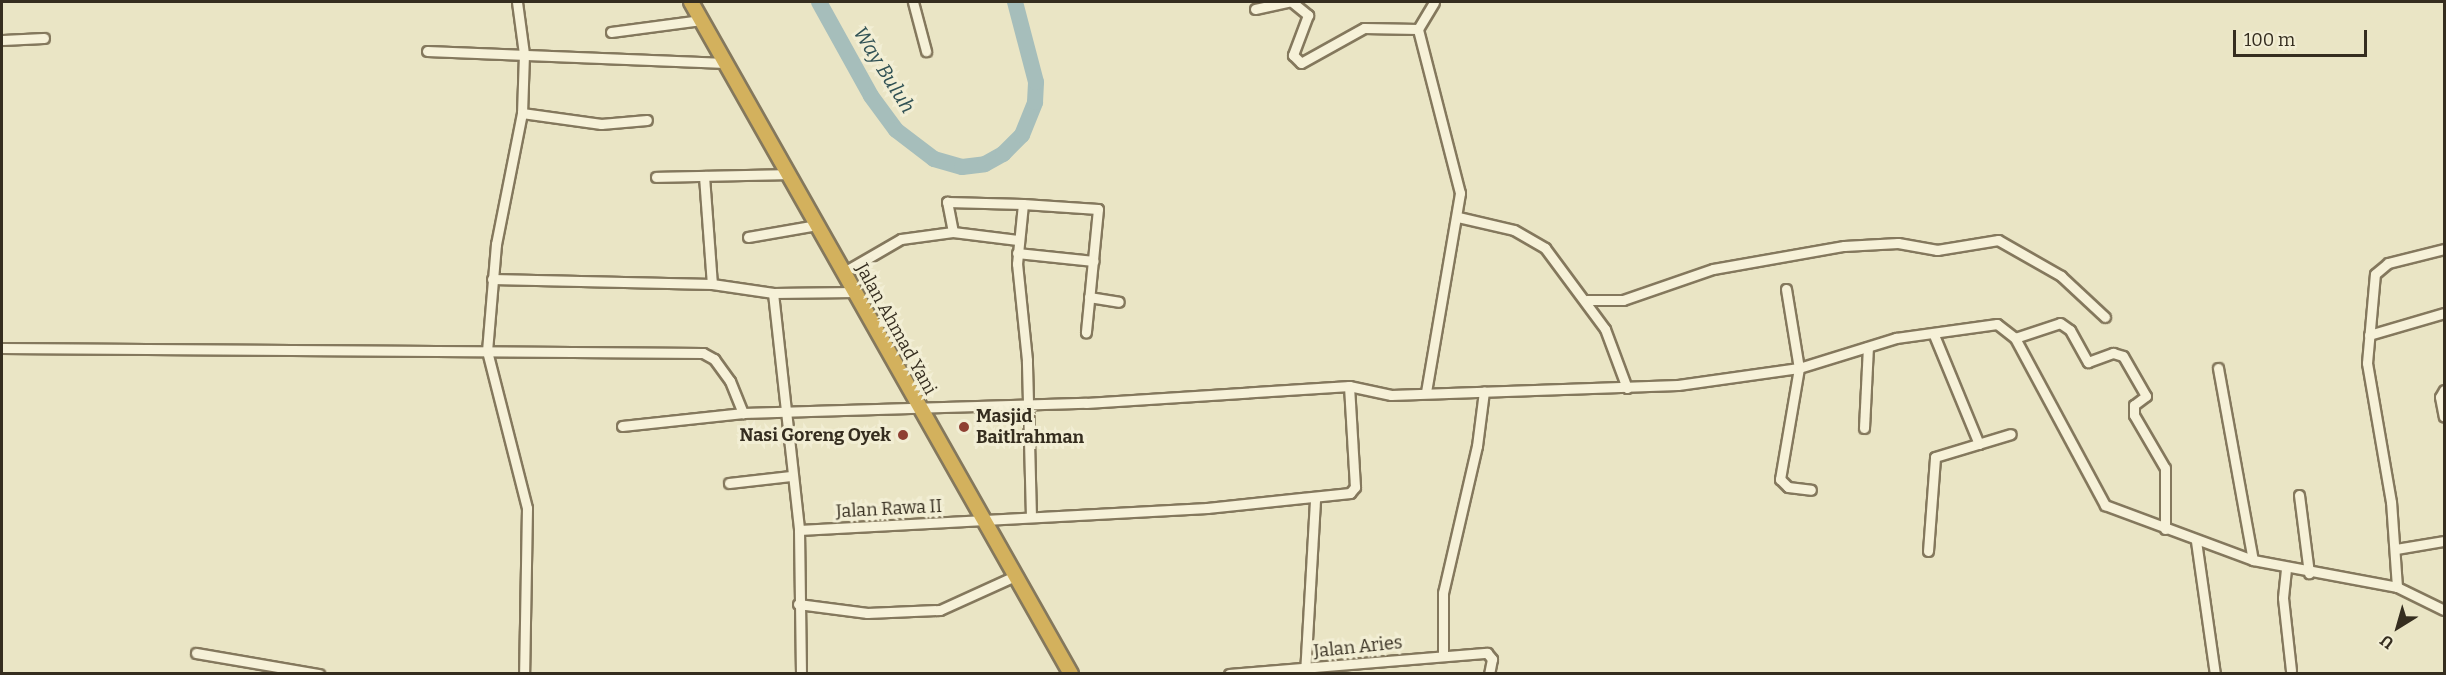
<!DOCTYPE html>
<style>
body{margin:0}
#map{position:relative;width:2446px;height:675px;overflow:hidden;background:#eae5c5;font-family:Bitter,serif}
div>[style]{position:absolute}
.river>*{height:16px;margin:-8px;padding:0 8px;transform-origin:8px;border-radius:8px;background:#a6bebb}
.roads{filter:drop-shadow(2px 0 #84785d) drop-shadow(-2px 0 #84785d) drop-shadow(0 2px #84785d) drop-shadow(0 -2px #84785d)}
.minor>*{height:9px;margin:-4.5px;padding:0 4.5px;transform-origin:4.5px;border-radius:4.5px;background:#f6f1d8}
.highway>*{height:14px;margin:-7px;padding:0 7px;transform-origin:7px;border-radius:7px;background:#d3b15d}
.dots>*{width:16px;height:16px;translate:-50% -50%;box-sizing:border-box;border:3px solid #f2eed4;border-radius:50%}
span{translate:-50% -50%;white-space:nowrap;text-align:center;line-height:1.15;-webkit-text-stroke:6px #f2eed4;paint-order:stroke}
.street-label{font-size:18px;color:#352d1f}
.poi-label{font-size:18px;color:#352d1f;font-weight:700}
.left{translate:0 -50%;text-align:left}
.right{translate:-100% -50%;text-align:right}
.water-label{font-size:20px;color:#305154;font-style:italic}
.frame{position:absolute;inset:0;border:3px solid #352d1f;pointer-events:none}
.north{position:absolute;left:2368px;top:597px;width:60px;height:60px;-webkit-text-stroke:4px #f2eed4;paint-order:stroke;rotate:217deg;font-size:16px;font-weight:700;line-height:24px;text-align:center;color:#352d1f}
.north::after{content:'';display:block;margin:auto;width:21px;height:27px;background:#352d1f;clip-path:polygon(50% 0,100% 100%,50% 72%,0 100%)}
.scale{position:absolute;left:2233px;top:30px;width:134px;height:27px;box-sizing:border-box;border:3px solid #352d1f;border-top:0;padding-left:8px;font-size:18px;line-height:21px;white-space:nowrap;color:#352d1f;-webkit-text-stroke:4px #f2eed4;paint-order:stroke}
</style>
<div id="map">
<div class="river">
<i style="left:819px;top:2px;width:107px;rotate:61deg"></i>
<i style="left:871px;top:96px;width:42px;rotate:53.7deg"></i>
<i style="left:896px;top:130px;width:48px;rotate:37.3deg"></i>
<i style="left:934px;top:159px;width:29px;rotate:16deg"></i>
<i style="left:962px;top:167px;width:23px;rotate:-7deg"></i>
<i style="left:985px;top:164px;width:21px;rotate:-29deg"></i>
<i style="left:1003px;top:154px;width:27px;rotate:-45deg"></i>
<i style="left:1022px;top:135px;width:35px;rotate:-68deg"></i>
<i style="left:1035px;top:102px;width:20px;rotate:-87deg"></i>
<i style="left:1036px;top:82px;width:83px;rotate:-104.7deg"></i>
</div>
<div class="roads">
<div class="minor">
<i style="left:517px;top:2px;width:52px;rotate:82.3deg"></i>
<i style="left:524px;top:54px;width:59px;rotate:91.9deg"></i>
<i style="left:522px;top:113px;width:134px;rotate:101.2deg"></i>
<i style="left:496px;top:244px;width:107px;rotate:94.8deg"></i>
<i style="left:487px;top:351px;width:162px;rotate:75.7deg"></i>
<i style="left:527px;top:508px;width:166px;rotate:91deg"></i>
<i style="left:913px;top:2px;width:51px;rotate:75.1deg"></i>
<i style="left:1292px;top:2px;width:21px;rotate:39deg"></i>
<i style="left:1308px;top:15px;width:43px;rotate:110.6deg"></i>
<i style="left:1293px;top:55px;width:11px;rotate:45deg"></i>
<i style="left:1301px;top:63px;width:72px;rotate:-29.1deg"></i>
<i style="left:1364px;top:28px;width:54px;rotate:1.1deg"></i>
<i style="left:1255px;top:9px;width:35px;rotate:-12deg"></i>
<i style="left:611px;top:32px;width:91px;rotate:-7.6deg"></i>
<i style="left:2px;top:40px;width:42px;rotate:-2.7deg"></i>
<i style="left:427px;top:51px;width:299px;rotate:2.3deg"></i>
<i style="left:522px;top:113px;width:80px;rotate:7.9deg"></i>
<i style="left:601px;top:124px;width:46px;rotate:-5deg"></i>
<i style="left:704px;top:176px;width:108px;rotate:85.8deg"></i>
<i style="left:656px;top:177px;width:132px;rotate:-1.3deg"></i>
<i style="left:1458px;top:217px;width:57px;rotate:13.1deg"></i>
<i style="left:1514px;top:230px;width:36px;rotate:30deg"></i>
<i style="left:1545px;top:248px;width:101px;rotate:53.5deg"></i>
<i style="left:1605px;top:329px;width:63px;rotate:69.6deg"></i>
<i style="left:953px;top:232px;width:31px;rotate:-101deg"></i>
<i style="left:947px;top:202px;width:76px;rotate:1.5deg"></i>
<i style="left:748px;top:237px;width:70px;rotate:-9.9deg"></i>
<i style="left:1017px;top:253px;width:77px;rotate:5.9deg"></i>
<i style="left:844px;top:272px;width:66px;rotate:-30.1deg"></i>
<i style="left:901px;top:239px;width:52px;rotate:-7.7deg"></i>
<i style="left:953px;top:232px;width:65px;rotate:7deg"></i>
<i style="left:492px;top:279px;width:220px;rotate:1.3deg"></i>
<i style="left:712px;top:284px;width:62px;rotate:8.4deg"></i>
<i style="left:773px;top:293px;width:82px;rotate:-0.7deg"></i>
<i style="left:1786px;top:289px;width:80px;rotate:80.7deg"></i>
<i style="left:1799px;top:368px;width:113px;rotate:99.7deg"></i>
<i style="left:1780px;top:479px;width:11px;rotate:45deg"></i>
<i style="left:1788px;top:487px;width:23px;rotate:7deg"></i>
<i style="left:773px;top:293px;width:238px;rotate:83.7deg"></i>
<i style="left:799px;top:530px;width:144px;rotate:89.2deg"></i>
<i style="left:1089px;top:297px;width:30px;rotate:9deg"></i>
<i style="left:1587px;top:300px;width:36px"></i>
<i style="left:1623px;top:300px;width:95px;rotate:-19deg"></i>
<i style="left:1713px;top:269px;width:133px;rotate:-10deg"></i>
<i style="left:1844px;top:246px;width:54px;rotate:-3.2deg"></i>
<i style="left:1898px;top:243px;width:40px;rotate:10deg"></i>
<i style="left:1937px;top:250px;width:62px;rotate:-9.3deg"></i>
<i style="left:1998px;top:240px;width:73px;rotate:29.7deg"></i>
<i style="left:2061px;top:276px;width:60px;rotate:43deg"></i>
<i style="left:1934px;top:335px;width:118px;rotate:67.6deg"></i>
<i style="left:2369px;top:335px;width:78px;rotate:-16.3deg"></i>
<i style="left:2015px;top:338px;width:47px;rotate:-18.4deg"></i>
<i style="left:2060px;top:323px;width:12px;rotate:35deg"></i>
<i style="left:2070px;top:330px;width:37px;rotate:61deg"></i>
<i style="left:2088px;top:362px;width:27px;rotate:-20deg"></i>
<i style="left:2113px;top:353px;width:10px;rotate:17deg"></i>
<i style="left:2123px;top:356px;width:46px;rotate:60.1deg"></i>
<i style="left:2146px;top:396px;width:15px;rotate:143deg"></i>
<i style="left:2134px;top:405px;width:10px;rotate:90deg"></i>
<i style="left:2134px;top:415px;width:61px;rotate:59.7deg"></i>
<i style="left:2165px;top:468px;width:61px;rotate:90deg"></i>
<i style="left:2px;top:348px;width:701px;rotate:0.41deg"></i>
<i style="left:703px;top:353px;width:13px;rotate:29deg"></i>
<i style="left:714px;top:359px;width:27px;rotate:54deg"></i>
<i style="left:730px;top:381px;width:35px;rotate:68deg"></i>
<i style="left:2218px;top:368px;width:195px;rotate:79.7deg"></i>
<i style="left:2444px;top:390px;width:8px;rotate:120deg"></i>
<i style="left:2440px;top:397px;width:20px;rotate:79deg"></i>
<i style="left:1426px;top:392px;width:202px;rotate:-80.3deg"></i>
<i style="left:1460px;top:193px;width:169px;rotate:-104.4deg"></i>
<i style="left:1418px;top:29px;width:31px;rotate:-59deg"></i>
<i style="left:622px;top:426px;width:122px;rotate:-6.1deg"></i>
<i style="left:743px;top:413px;width:343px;rotate:-1.7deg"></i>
<i style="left:1086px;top:403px;width:264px;rotate:-3.7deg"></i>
<i style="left:1349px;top:386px;width:43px;rotate:12.1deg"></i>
<i style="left:1391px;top:395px;width:287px;rotate:-2deg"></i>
<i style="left:1678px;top:385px;width:122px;rotate:-8deg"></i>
<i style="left:1799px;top:368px;width:102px;rotate:-17.2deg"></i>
<i style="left:1896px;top:338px;width:102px;rotate:-7.9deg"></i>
<i style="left:1997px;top:324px;width:23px;rotate:38deg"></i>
<i style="left:2015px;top:338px;width:190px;rotate:61.7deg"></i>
<i style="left:2105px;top:505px;width:158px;rotate:20.4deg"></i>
<i style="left:2253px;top:560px;width:147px;rotate:10.6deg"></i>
<i style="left:2397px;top:587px;width:52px;rotate:26.1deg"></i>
<i style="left:1864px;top:428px;width:81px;rotate:-87.2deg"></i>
<i style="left:729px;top:483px;width:62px;rotate:-6.4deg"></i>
<i style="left:2299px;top:495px;width:79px;rotate:82.7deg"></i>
<i style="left:1031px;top:517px;width:157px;rotate:-91.5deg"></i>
<i style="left:1027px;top:360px;width:97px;rotate:-95.9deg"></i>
<i style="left:1017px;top:264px;width:60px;rotate:-84.3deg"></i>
<i style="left:1023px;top:204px;width:75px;rotate:3.8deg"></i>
<i style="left:1098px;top:209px;width:124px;rotate:95.6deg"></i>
<i style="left:799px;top:530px;width:409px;rotate:-3.1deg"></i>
<i style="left:1207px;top:508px;width:144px;rotate:-6deg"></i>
<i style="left:1350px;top:493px;width:8px;rotate:-50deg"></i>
<i style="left:1355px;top:487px;width:101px;rotate:-93.4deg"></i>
<i style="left:2196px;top:541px;width:134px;rotate:81.9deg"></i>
<i style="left:2396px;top:549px;width:49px;rotate:-9.5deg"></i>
<i style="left:1928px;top:551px;width:94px;rotate:-85.7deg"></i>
<i style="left:1935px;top:457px;width:79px;rotate:-16.8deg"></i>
<i style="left:2286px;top:569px;width:29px;rotate:96deg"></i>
<i style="left:2283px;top:598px;width:73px;rotate:83.7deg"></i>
<i style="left:2397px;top:587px;width:85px;rotate:-94deg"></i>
<i style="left:2391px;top:502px;width:141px;rotate:-99.8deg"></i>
<i style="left:2367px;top:363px;width:89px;rotate:-84.9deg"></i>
<i style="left:2375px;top:274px;width:17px;rotate:-40deg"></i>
<i style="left:2388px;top:263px;width:58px;rotate:-14deg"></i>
<i style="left:798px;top:604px;width:70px;rotate:7.4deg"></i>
<i style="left:867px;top:613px;width:73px;rotate:-2.4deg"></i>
<i style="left:940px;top:610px;width:82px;rotate:-24.4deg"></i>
<i style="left:196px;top:653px;width:125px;rotate:9.7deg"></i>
<i style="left:1443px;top:655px;width:62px;rotate:-90deg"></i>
<i style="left:1443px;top:593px;width:151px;rotate:-77deg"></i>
<i style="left:1477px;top:446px;width:55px;rotate:-82.7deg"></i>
<i style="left:1229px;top:674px;width:259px;rotate:-4.7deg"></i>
<i style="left:1487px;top:653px;width:8px;rotate:50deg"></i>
<i style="left:1492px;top:659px;width:15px;rotate:101deg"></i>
<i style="left:1305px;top:674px;width:176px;rotate:-86.7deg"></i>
</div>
<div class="highway">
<i style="left:691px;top:2px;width:772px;rotate:60.51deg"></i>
</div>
</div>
<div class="dots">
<i style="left:964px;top:427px;background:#8e3f32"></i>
<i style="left:903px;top:435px;background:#8e3f32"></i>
</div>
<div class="street-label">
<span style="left:896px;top:329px;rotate:61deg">Jalan Ahmad Yani</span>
<span style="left:889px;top:509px;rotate:-3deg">Jalan Rawa II</span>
<span style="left:1358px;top:647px;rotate:-6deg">Jalan Aries</span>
</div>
<div class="poi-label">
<span class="left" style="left:976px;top:427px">Masjid<br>Baitlrahman</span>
<span class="right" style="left:891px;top:435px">Nasi Goreng Oyek</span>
</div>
<div class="water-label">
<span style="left:884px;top:70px;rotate:58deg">Way Buluh</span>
</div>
<div class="frame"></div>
<div class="north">U</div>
<div class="scale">100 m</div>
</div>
